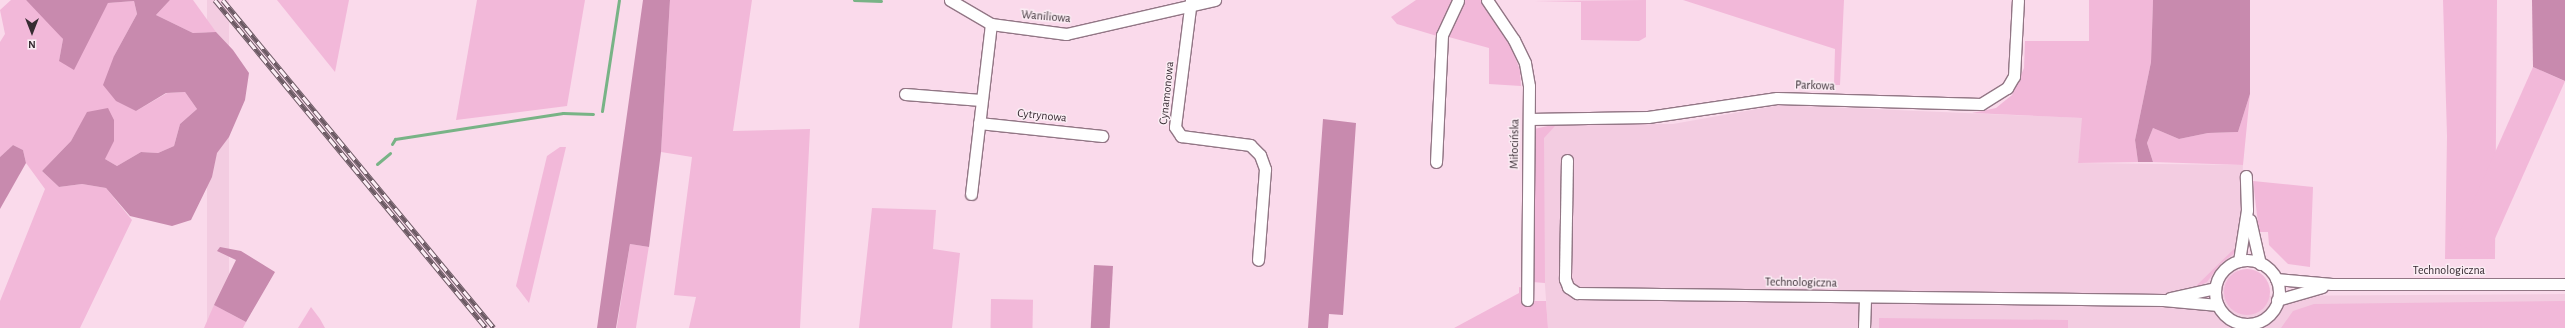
<!DOCTYPE html>
<meta charset="utf-8">
<style>
body{margin:0}
#map{position:relative;width:2565px;height:328px;overflow:hidden;background:#fadaeb;font-family:"Alegreya Sans",sans-serif}
div>[style]{position:absolute}
.built>*{inset:0;background:#f3cce1;transform-origin:0 0}
.green>*{inset:0;background:#f2b8d9;transform-origin:0 0}
.round{border-radius:50%}
.forest>*{inset:0;background:#c88aae;transform-origin:0 0}
.stream>*{height:3px;margin:-1.5px;padding:0 1.5px;transform-origin:1.5px;border-radius:1.5px;background:#78b386}
.roads{filter:drop-shadow(1px 0 #927685) drop-shadow(-1px 0 #927685) drop-shadow(0 1px #927685) drop-shadow(0 -1px #927685)}
.minor>*{height:11px;margin:-5.5px;padding:0 5.5px;transform-origin:5.5px;border-radius:5.5px;background:#fff}
.minor>.ring{margin:-5.5px;padding:0;box-sizing:content-box;background:none;border:11px solid #fff;border-radius:50%}
.rail>*{height:4.5px;margin-top:-2.25px;transform-origin:0;background:repeating-linear-gradient(90deg,#fbedf4 0 9px,#6c5a64 0 18px);box-sizing:border-box;border-block:1px solid #6c5a64}
span{translate:-50% -50%;white-space:nowrap;text-align:center;line-height:1.15;-webkit-text-stroke:3px #fbedf4;paint-order:stroke}
.street-label{font-size:12px;color:#372b32}
.north{position:absolute;left:12px;top:12px;width:40px;height:40px;-webkit-text-stroke:3px #fbedf4;paint-order:stroke;rotate:180deg;font-size:11px;font-weight:700;line-height:16px;text-align:center;color:#372b32}
.north::after{content:'';display:block;margin:auto;width:14px;height:18px;background:#372b32;clip-path:polygon(50% 0,100% 100%,50% 72%,0 100%)}
</style>
<div id="map">
<div class="built">
<i style="left:207px;top:0;width:22px;height:425px"></i>
<i style="clip-path:polygon(1780px 105px,2083px 118px,2078px 163px,2243px 165px,2237px 296px,2565px 294px,2565px 328px,1548px 328px,1543px 257px,1544px 137px,1557px 124px,1673px 124px)"></i>
</div>
<div class="green">
<i style="clip-path:polygon(11px 0,26px 0,55px 28px,63px 39px,59px 61px,92px 29px,108px 3px,134px 1px,137px 14px,114px 56px,136px 111px,167px 93px,185px 92px,197px 109px,180px 124px,174px 146px,158px 153px,141px 152px,117px 166px,105px 159px,88px 112px,71px 141px,42px 171px,59px 187px,82px 184px,106px 188px,132px 220px,80px 328px,0 328px,0 301px,45px 189px,26px 163px,23px 150px,13px 145px,0 157px,0 42px,5px 34px,0 10px)"></i>
<i style="clip-path:polygon(170px 0,193px 0,216px 32px,193px 33px,156px 15px)"></i>
<i style="clip-path:polygon(277px 0,349px 0,335px 72px)"></i>
<i style="clip-path:polygon(477px 0,585px 0,567px 106px,456px 120px)"></i>
<i style="clip-path:polygon(670px 0,752px 0,733px 131px,810px 129px,800px 328px,689px 328px,696px 297px,674px 295px,692px 157px,661px 152px)"></i>
<i style="clip-path:polygon(1416px 0,1452px 0,1437px 36px,1397px 24px,1391px 17px)"></i>
<i style="clip-path:polygon(1461px 0,1481px 0,1509px 41px,1520px 70px,1521px 86px,1489px 84px,1489px 48px,1445px 36px)"></i>
<i style="clip-path:polygon(1646px 0,1646px 37px,1639px 41px,1581px 40px,1581px 2px,1534px 1px)"></i>
<i style="clip-path:polygon(1683px 0,1844px 0,1840px 85px,1834px 85px,1835px 49px)"></i>
<i style="clip-path:polygon(2089px 0,2153px 0,2151px 62px,2135px 140px,2138px 162px,2078px 163px,2082px 118px,1972px 113px,1996px 108px,2012px 95px,2024px 68px,2025px 41px,2089px 41px)"></i>
<i style="clip-path:polygon(2443px 0,2497px 0,2495px 259px,2445px 259px,2447px 136px)"></i>
<i style="left:2533px;top:67px;width:35px;height:192px;rotate:24deg"></i>
<i style="clip-path:polygon(2250px 94px,2243px 165px,2153px 162px,2147px 143px,2153px 128px,2179px 139px,2208px 133px,2238px 132px)"></i>
<i style="clip-path:polygon(1557px 124px,1544px 138px,1545px 283px,1532px 282px,1534px 129px)"></i>
<i style="clip-path:polygon(560px 147px,566px 147px,529px 303px,516px 286px,547px 156px)"></i>
<i style="clip-path:polygon(2253px 181px,2313px 187px,2310px 267px,2288px 264px,2269px 245px,2268px 232px,2259px 232px)"></i>
<i style="clip-path:polygon(872px 208px,936px 210px,933px 249px,960px 253px,952px 328px,859px 328px)"></i>
<i style="left:630px;top:244px;width:19px;height:85px;rotate:9deg"></i>
<i style="clip-path:polygon(2237px 246px,2235px 253px,2220px 264px,2207px 282px,2194px 288px)"></i>
<i class="round" style="left:2224px;top:269px;width:46px;height:46px"></i>
<i style="clip-path:polygon(1519px 287px,1524px 288px,1525px 301px,1546px 301px,1548px 328px,1454px 328px,1519px 293px)"></i>
<i style="left:991px;top:299px;width:42px;height:29px;rotate:1deg"></i>
<i style="clip-path:polygon(2565px 301px,2565px 328px,2281px 328px,2293px 311px,2314px 304px)"></i>
<i style="clip-path:polygon(214px 305px,246px 322px,243px 328px,204px 328px)"></i>
<i style="clip-path:polygon(311px 307px,320px 319px,325px 328px,298px 328px)"></i>
<i style="clip-path:polygon(1879px 318px,2068px 320px,2068px 328px,1879px 328px)"></i>
</div>
<div class="forest">
<i style="clip-path:polygon(26px 0,170px 0,156px 15px,193px 33px,216px 32px,233px 50px,249px 73px,245px 100px,229px 137px,217px 153px,212px 177px,191px 220px,172px 226px,130px 216px,106px 188px,82px 184px,59px 187px,42px 171px,71px 141px,87px 112px,108px 108px,114px 120px,114px 141px,105px 159px,117px 166px,141px 152px,158px 153px,174px 146px,180px 124px,197px 109px,185px 92px,166px 93px,136px 111px,116px 101px,103px 85px,114px 56px,137px 14px,134px 1px,108px 3px,74px 70px,59px 61px,63px 39px)"></i>
<i style="clip-path:polygon(643px 0,670px 0,661px 152px,649px 247px,630px 244px,616px 328px,597px 328px)"></i>
<i style="clip-path:polygon(2153px 0,2250px 0,2250px 94px,2238px 132px,2208px 133px,2179px 139px,2153px 128px,2147px 143px,2153px 162px,2138px 162px,2135px 140px,2151px 62px)"></i>
<i style="clip-path:polygon(2532px 0,2565px 0,2565px 81px,2533px 67px)"></i>
<i style="clip-path:polygon(1323px 119px,1356px 123px,1343px 315px,1329px 314px,1328px 328px,1308px 328px)"></i>
<i style="clip-path:polygon(13px 145px,23px 150px,26px 163px,0 209px,0 157px)"></i>
<i style="clip-path:polygon(220px 247px,241px 251px,275px 272px,246px 322px,214px 305px,236px 260px,217px 251px)"></i>
<i style="left:1094px;top:265px;width:19px;height:63px;rotate:3deg"></i>
</div>
<div class="stream">
<i style="left:854px;top:0;width:27px;rotate:2deg"></i>
<i style="left:602px;top:111px;width:112px;rotate:-81.3deg"></i>
<i style="left:392px;top:144px;width:6px;rotate:-59deg"></i>
<i style="left:395px;top:139px;width:170px;rotate:-8.8deg"></i>
<i style="left:563px;top:113px;width:30px;rotate:2deg"></i>
<i style="left:377px;top:164px;width:17px;rotate:-40deg"></i>
</div>
<div class="roads">
<div class="minor">
<i style="left:950px;top:0;width:48px;rotate:30.3deg"></i>
<i style="left:991px;top:24px;width:76px;rotate:7.6deg"></i>
<i style="left:1066px;top:34px;width:153px;rotate:-12.9deg"></i>
<i style="left:1191px;top:0;width:128px;rotate:97.2deg"></i>
<i style="left:1175px;top:127px;width:11px;rotate:56deg"></i>
<i style="left:1181px;top:136px;width:70px;rotate:7.4deg"></i>
<i style="left:1250px;top:145px;width:14px;rotate:45deg"></i>
<i style="left:1260px;top:155px;width:15px;rotate:70deg"></i>
<i style="left:1265px;top:169px;width:91px;rotate:94.4deg"></i>
<i style="left:1487px;top:0;width:48px;rotate:56deg"></i>
<i style="left:1514px;top:40px;width:25px;rotate:64deg"></i>
<i style="left:1525px;top:63px;width:23px;rotate:80deg"></i>
<i style="left:1529px;top:86px;width:214px;rotate:90.5deg"></i>
<i style="left:905px;top:94px;width:76px;rotate:4.5deg"></i>
<i style="left:1529px;top:119px;width:119px;rotate:-1deg"></i>
<i style="left:1648px;top:117px;width:130px;rotate:-8.4deg"></i>
<i style="left:1777px;top:98px;width:204px;rotate:1.7deg"></i>
<i style="left:1981px;top:104px;width:31px;rotate:-32deg"></i>
<i style="left:2007px;top:88px;width:14px;rotate:-60deg"></i>
<i style="left:2014px;top:76px;width:76px;rotate:-87deg"></i>
<i style="left:979px;top:123px;width:124px;rotate:6deg"></i>
<i style="left:1567px;top:160px;width:119px;rotate:91deg"></i>
<i style="left:1565px;top:279px;width:9px;rotate:69deg"></i>
<i style="left:1568px;top:287px;width:11px;rotate:34deg"></i>
<i style="left:1577px;top:293px;width:586px;rotate:0.68deg"></i>
<i style="left:2163px;top:300px;width:55px;rotate:5.2deg"></i>
<i style="left:1436px;top:162px;width:127px;rotate:-87.3deg"></i>
<i style="left:1442px;top:35px;width:38px;rotate:-65deg"></i>
<i style="left:971px;top:194px;width:171px;rotate:-83.3deg"></i>
<i style="left:2250px;top:220px;width:45px;rotate:77.2deg"></i>
<i class="ring" style="left:2215px;top:260px;width:53px;height:53px"></i>
<i style="left:2239px;top:261px;width:52px;rotate:-81.1deg"></i>
<i style="left:2247px;top:210px;width:34px;rotate:-92deg"></i>
<i style="left:2276px;top:279px;width:56px;rotate:5.1deg"></i>
<i style="left:2332px;top:284px;width:233px"></i>
<i style="left:2170px;top:298px;width:46px;rotate:-12.5deg"></i>
<i style="left:2277px;top:300px;width:47px;rotate:-16.1deg"></i>
<i style="left:1864px;top:328px;width:31px;rotate:-88deg"></i>
</div>
</div>
<div class="rail">
<i style="left:215px;top:0;width:425px;rotate:50.4deg"></i>
<i style="left:223px;top:0;width:425px;rotate:50.4deg"></i>
</div>
<div class="street-label">
<span style="left:1046px;top:17px;rotate:5deg">Waniliowa</span>
<span style="left:1815px;top:86px;rotate:2deg">Parkowa</span>
<span style="left:1167px;top:93px;rotate:-84deg">Cynamonowa</span>
<span style="left:1042px;top:116px;rotate:6deg">Cytrynowa</span>
<span style="left:1515px;top:144px;rotate:-89deg">Miłocińska</span>
<span style="left:2449px;top:271px">Technologiczna</span>
<span style="left:1801px;top:283px;rotate:1deg">Technologiczna</span>
</div>
<div class="north">N</div>
</div>
